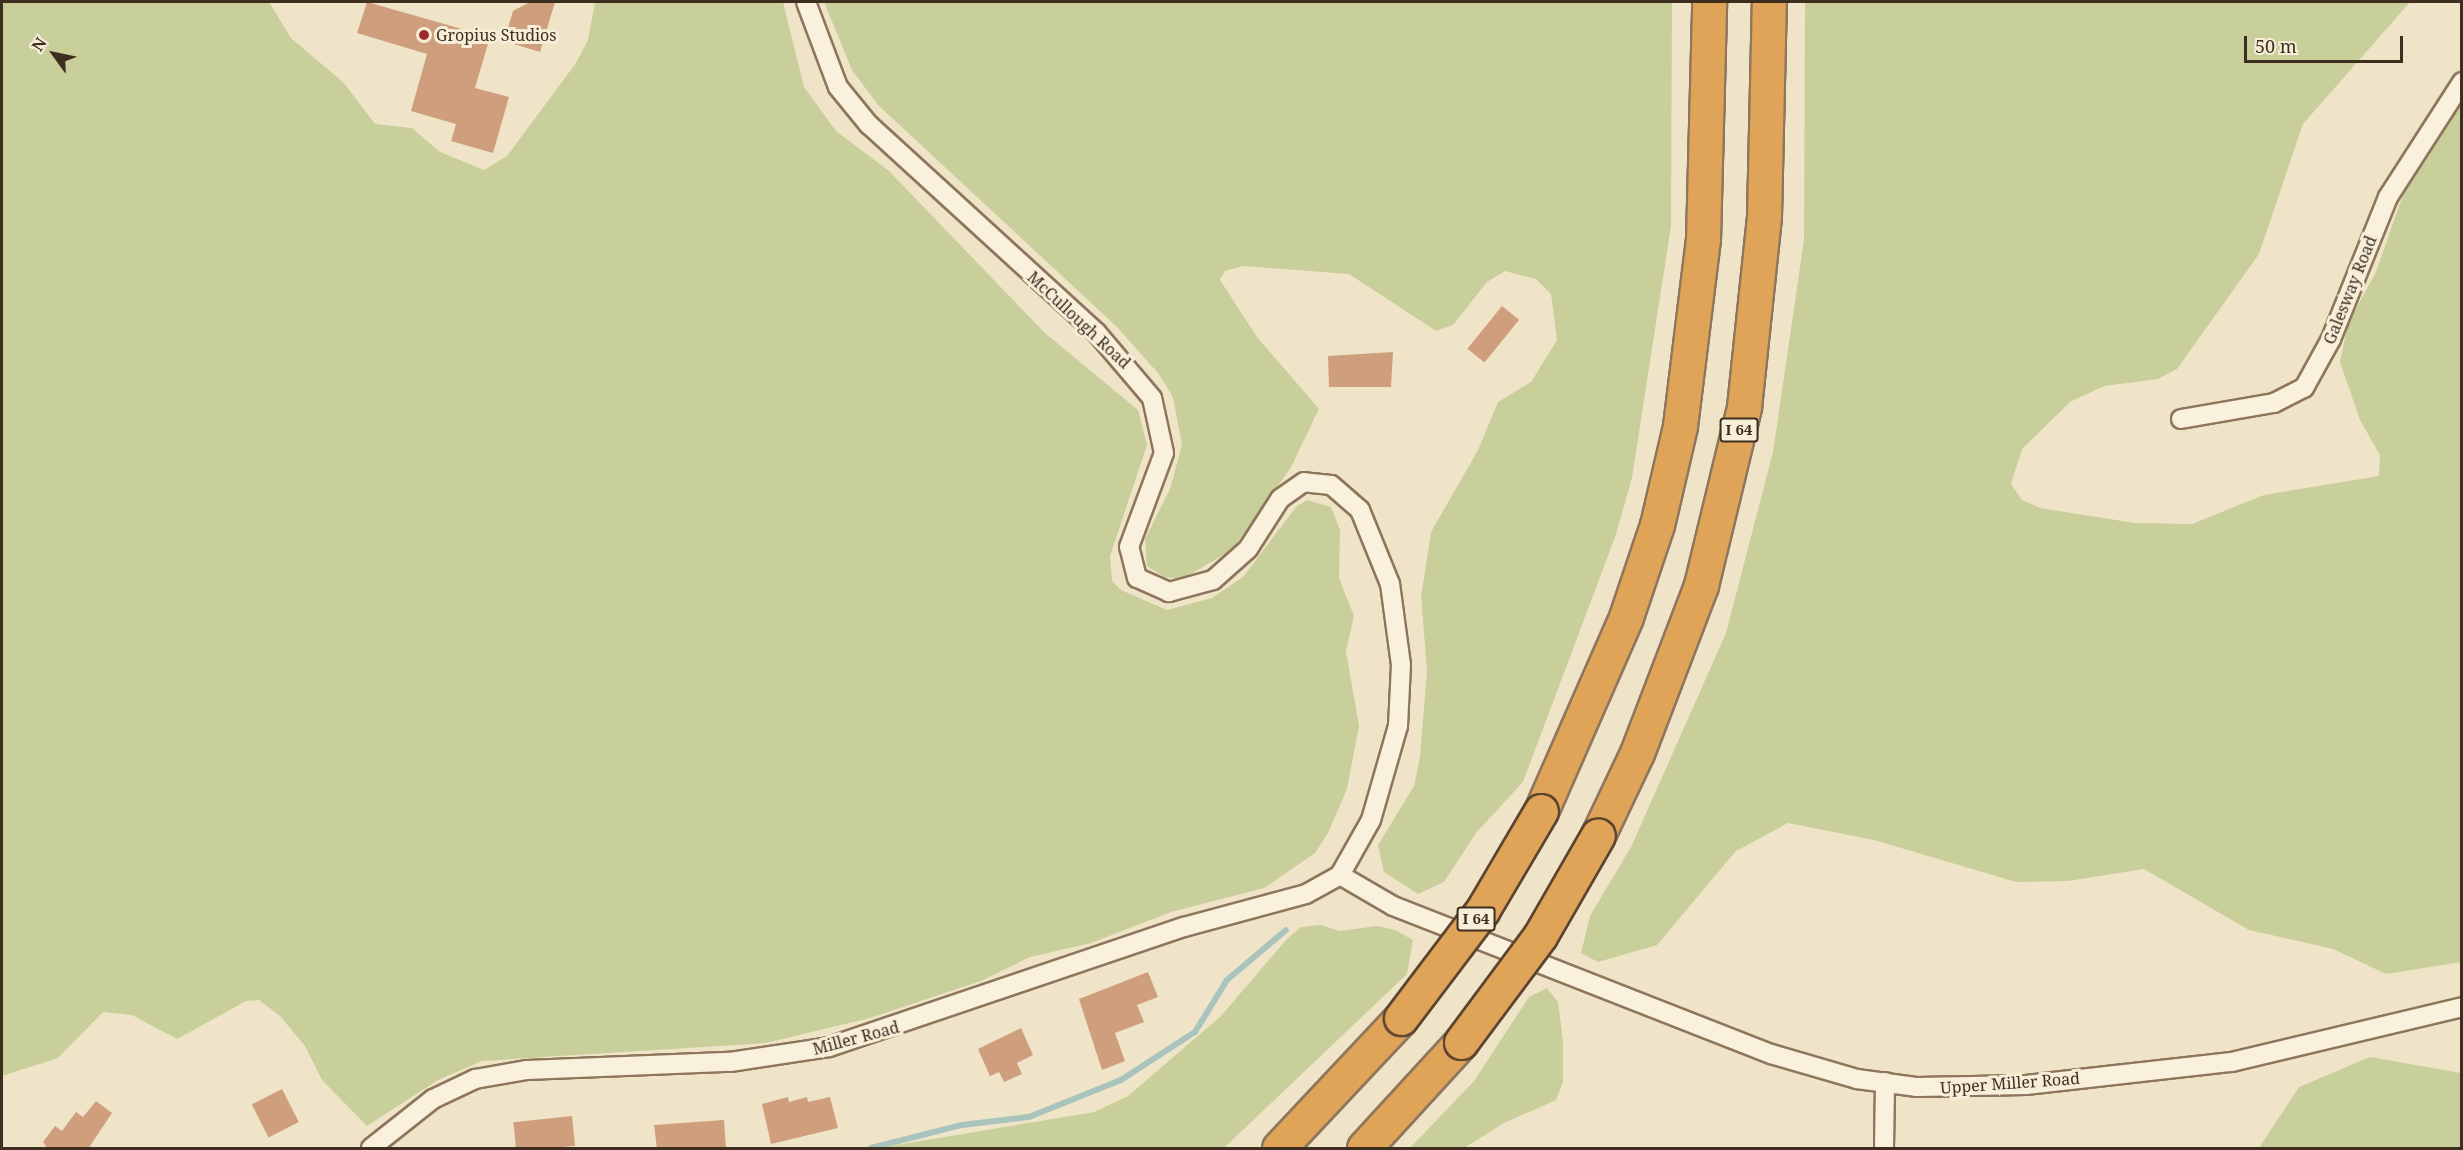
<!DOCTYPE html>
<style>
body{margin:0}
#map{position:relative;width:2463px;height:1150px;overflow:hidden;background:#f0e4c8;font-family:"Noto Serif",serif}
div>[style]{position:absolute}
.green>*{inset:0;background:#c9cf9b}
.stream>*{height:6px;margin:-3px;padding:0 3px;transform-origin:3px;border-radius:3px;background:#a9c4bc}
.building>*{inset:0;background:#cf9f7d;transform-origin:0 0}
.roads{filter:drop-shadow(2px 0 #8d765c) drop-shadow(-2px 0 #8d765c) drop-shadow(0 2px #8d765c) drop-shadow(0 -2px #8d765c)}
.street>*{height:18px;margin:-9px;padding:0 9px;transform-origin:9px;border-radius:9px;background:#faf1dc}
.highway>*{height:33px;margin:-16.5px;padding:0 16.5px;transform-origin:16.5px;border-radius:16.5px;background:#e0a458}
.bridges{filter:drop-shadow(2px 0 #5b4430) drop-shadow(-2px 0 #5b4430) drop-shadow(0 2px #5b4430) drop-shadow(0 -2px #5b4430)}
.highway-bridge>*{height:33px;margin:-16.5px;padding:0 16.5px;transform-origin:16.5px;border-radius:16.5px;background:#e0a458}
.dots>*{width:16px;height:16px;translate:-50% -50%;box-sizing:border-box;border:3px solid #f7eed8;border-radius:50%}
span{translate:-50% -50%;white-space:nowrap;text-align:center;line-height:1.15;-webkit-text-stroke:6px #f7eed8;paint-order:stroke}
.shield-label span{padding:2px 4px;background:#f7eed8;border:2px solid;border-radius:4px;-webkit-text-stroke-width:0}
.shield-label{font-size:15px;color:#3d2e20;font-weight:700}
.poi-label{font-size:16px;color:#3d2e20}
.left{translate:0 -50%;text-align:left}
.street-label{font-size:16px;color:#3d2e20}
.frame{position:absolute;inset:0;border:3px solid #3d2e20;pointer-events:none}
.north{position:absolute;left:24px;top:24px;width:60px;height:60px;-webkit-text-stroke:4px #f7eed8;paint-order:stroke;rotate:303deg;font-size:16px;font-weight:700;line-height:24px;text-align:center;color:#3d2e20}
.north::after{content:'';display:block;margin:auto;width:21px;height:27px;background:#3d2e20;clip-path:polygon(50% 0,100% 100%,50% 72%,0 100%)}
.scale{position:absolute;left:2244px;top:36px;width:159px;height:27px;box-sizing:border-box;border:3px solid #3d2e20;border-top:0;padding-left:8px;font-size:18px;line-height:21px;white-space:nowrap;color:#3d2e20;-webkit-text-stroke:4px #f7eed8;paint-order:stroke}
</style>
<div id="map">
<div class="green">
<i style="clip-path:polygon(2px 2px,269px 2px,291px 38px,344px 83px,375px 124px,412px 128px,440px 152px,484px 170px,507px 156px,576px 63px,588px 40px,595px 2px,783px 2px,804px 87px,836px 131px,889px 171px,1045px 333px,1138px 410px,1147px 445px,1110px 556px,1112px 581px,1121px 590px,1167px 610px,1212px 598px,1243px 577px,1296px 507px,1307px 500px,1331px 507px,1340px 530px,1339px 578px,1354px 616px,1346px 651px,1359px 726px,1347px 789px,1328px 833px,1315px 853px,1264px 888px,1171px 912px,1091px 943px,1030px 957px,981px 981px,870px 1018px,766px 1043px,482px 1061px,438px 1080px,367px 1126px,322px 1080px,305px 1046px,280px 1016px,259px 1000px,246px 1001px,177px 1039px,132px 1015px,103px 1012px,58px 1058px,2px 1076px)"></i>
<i style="clip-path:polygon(824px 2px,1672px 2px,1671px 226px,1632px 478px,1615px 537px,1523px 782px,1476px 833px,1444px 882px,1418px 894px,1384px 872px,1378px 845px,1414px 786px,1420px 757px,1427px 670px,1421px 597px,1431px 532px,1478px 450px,1498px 402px,1531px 382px,1557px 340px,1551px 294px,1536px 279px,1505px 271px,1487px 282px,1453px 325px,1436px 331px,1349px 274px,1243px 266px,1225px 271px,1220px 280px,1257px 337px,1319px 409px,1290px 469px,1232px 550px,1182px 579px,1164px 577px,1147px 566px,1145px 539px,1170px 489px,1182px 445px,1173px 397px,1158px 373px,1117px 327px,878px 105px,852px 70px)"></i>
<i style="clip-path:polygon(1805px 2px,2410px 2px,2303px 124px,2259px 254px,2177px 369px,2158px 379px,2104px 386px,2070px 402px,2022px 449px,2011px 484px,2022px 500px,2040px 508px,2135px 523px,2192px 524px,2264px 495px,2379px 476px,2380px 455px,2360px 420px,2340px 362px,2348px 323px,2376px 272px,2407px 183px,2461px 99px,2461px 962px,2386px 974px,2333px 949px,2249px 930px,2144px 869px,2068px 881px,2016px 882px,1874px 840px,1788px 823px,1736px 851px,1657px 945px,1598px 962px,1581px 953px,1590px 916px,1631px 847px,1726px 633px,1773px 452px,1804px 240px)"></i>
<i style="clip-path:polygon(1321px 925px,1340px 931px,1377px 926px,1395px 930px,1413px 940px,1407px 974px,1224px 1148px,879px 1148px,1094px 1112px,1128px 1096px,1221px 1016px,1286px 940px,1301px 927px)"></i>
<i style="clip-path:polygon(1547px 988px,1558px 1002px,1563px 1041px,1563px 1082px,1556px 1100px,1504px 1123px,1464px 1148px,1410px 1148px,1474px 1081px,1529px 997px)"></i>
<i style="clip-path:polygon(2370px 1057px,2461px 1073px,2461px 1148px,2259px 1148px,2299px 1087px)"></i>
</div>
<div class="stream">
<i style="left:871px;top:1148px;width:94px;rotate:-14.2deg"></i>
<i style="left:962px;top:1125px;width:67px;rotate:-6.8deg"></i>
<i style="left:1029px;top:1117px;width:99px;rotate:-21.9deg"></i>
<i style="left:1121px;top:1080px;width:88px;rotate:-33deg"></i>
<i style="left:1195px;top:1032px;width:61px;rotate:-58.4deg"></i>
<i style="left:1227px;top:980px;width:77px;rotate:-40.3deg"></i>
</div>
<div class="building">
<i style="clip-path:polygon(367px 2px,490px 37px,475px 88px,509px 97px,493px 153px,451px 141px,456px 124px,411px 111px,427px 54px,357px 33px)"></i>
<i style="clip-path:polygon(530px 2px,555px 2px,540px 52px,504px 41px,513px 11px)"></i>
<i style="left:1502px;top:306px;width:22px;height:55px;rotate:39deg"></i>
<i style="clip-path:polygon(1393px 352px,1391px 387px,1329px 387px,1328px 356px)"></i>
<i style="clip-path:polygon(1148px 972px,1158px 997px,1137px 1005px,1144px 1022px,1115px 1033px,1125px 1061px,1102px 1070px,1079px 999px)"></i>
<i style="clip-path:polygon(1021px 1028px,1033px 1055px,1017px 1063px,1022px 1074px,1004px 1082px,999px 1072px,990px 1076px,978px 1049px)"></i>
<i style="left:282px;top:1089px;width:37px;height:34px;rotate:63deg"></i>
<i style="clip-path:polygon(788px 1097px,789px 1102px,807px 1097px,808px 1102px,830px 1097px,838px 1128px,771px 1144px,762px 1104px)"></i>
<i style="clip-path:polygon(96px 1101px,112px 1113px,88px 1149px,48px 1149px,43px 1142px,55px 1126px,62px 1131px,76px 1112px,83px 1117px)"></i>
<i style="left:572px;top:1116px;width:30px;height:59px;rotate:84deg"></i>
<i style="clip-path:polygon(724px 1120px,726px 1149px,657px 1149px,654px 1125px)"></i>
</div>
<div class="roads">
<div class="street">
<i style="left:2181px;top:419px;width:94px;rotate:-9.8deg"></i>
<i style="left:2274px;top:403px;width:34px;rotate:-27deg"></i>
<i style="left:2304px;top:388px;width:56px;rotate:-61.1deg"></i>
<i style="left:2331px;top:339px;width:153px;rotate:-68.1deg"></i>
<i style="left:2388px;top:197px;width:137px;rotate:-57.2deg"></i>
<i style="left:1340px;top:875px;width:61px;rotate:30.3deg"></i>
<i style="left:1393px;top:906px;width:406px;rotate:21.4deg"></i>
<i style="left:1771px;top:1054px;width:90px;rotate:16.2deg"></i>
<i style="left:1857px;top:1079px;width:61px;rotate:7.6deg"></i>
<i style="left:1917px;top:1087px;width:109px;rotate:-1.1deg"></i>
<i style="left:2026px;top:1085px;width:207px;rotate:-6.4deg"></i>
<i style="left:2232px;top:1062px;width:236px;rotate:-13.4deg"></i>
<i style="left:371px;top:1148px;width:79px;rotate:-38.3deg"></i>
<i style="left:433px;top:1099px;width:47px;rotate:-25.5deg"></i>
<i style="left:475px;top:1079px;width:53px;rotate:-9.8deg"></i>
<i style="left:527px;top:1070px;width:203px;rotate:-2.3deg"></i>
<i style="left:730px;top:1062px;width:100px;rotate:-8.6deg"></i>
<i style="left:829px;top:1047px;width:375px;rotate:-18.7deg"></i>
<i style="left:1184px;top:927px;width:126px;rotate:-15.1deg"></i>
<i style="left:1306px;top:894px;width:39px;rotate:-29deg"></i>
<i style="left:1340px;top:875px;width:63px;rotate:-60.6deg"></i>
<i style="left:1371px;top:820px;width:98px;rotate:-74deg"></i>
<i style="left:1398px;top:726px;width:61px;rotate:-87.2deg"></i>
<i style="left:1401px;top:665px;width:82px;rotate:-97.7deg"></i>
<i style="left:1390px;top:584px;width:80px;rotate:-112.1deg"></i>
<i style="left:1360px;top:510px;width:38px;rotate:-139deg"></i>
<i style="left:1331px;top:485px;width:27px;rotate:-174deg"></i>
<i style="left:1304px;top:482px;width:29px;rotate:145deg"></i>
<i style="left:1280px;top:499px;width:59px;rotate:122.6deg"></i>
<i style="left:1248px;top:549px;width:47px;rotate:138.5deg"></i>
<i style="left:1213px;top:580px;width:46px;rotate:164.7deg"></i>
<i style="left:1169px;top:592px;width:35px;rotate:-156deg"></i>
<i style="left:1137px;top:578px;width:32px;rotate:-104deg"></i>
<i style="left:1129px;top:547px;width:100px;rotate:-69.6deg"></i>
<i style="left:1164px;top:453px;width:56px;rotate:-102.3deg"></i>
<i style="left:1152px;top:398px;width:87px;rotate:-130.3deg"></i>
<i style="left:1096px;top:332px;width:307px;rotate:-137.6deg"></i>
<i style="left:869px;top:125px;width:49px;rotate:-129.2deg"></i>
<i style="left:838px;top:87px;width:91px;rotate:-110.6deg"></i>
<i style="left:1884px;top:1148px;width:66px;rotate:-89.1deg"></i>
</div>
<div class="highway">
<i style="left:1541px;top:811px;width:212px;rotate:-66.3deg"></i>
<i style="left:1626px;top:617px;width:97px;rotate:-71.4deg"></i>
<i style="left:1657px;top:525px;width:102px;rotate:-76.9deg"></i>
<i style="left:1680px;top:426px;width:188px;rotate:-83deg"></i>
<i style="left:1703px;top:239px;width:237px;rotate:-88.5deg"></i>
<i style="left:1598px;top:835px;width:91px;rotate:-64.6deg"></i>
<i style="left:1637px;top:753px;width:180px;rotate:-69.1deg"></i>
<i style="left:1701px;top:585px;width:183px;rotate:-76.4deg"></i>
<i style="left:1744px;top:407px;width:192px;rotate:-84deg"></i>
<i style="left:1764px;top:216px;width:214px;rotate:-88.7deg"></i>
<i style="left:1279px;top:1148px;width:178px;rotate:-46.8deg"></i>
<i style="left:1364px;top:1148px;width:144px;rotate:-47.5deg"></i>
</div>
</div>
<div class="bridges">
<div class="highway-bridge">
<i style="left:1401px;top:1018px;width:134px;rotate:-52.9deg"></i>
<i style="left:1482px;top:911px;width:116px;rotate:-59.5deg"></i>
<i style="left:1461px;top:1042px;width:132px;rotate:-53.3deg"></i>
<i style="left:1540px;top:936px;width:116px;rotate:-60.1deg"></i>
</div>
</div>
<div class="dots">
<i style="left:424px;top:35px;background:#9e2a2b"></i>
</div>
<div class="shield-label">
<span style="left:1739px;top:430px">I 64</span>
<span style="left:1476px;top:919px">I 64</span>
</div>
<div class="poi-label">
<span class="left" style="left:436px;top:35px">Gropius Studios</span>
</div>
<div class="street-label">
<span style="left:2350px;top:290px;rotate:-68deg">Galesway Road</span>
<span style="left:1079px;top:320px;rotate:43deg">McCullough Road</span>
<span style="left:856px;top:1038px;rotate:-15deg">Miller Road</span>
<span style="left:2010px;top:1083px;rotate:-4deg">Upper Miller Road</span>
</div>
<div class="frame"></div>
<div class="north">N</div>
<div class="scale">50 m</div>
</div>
